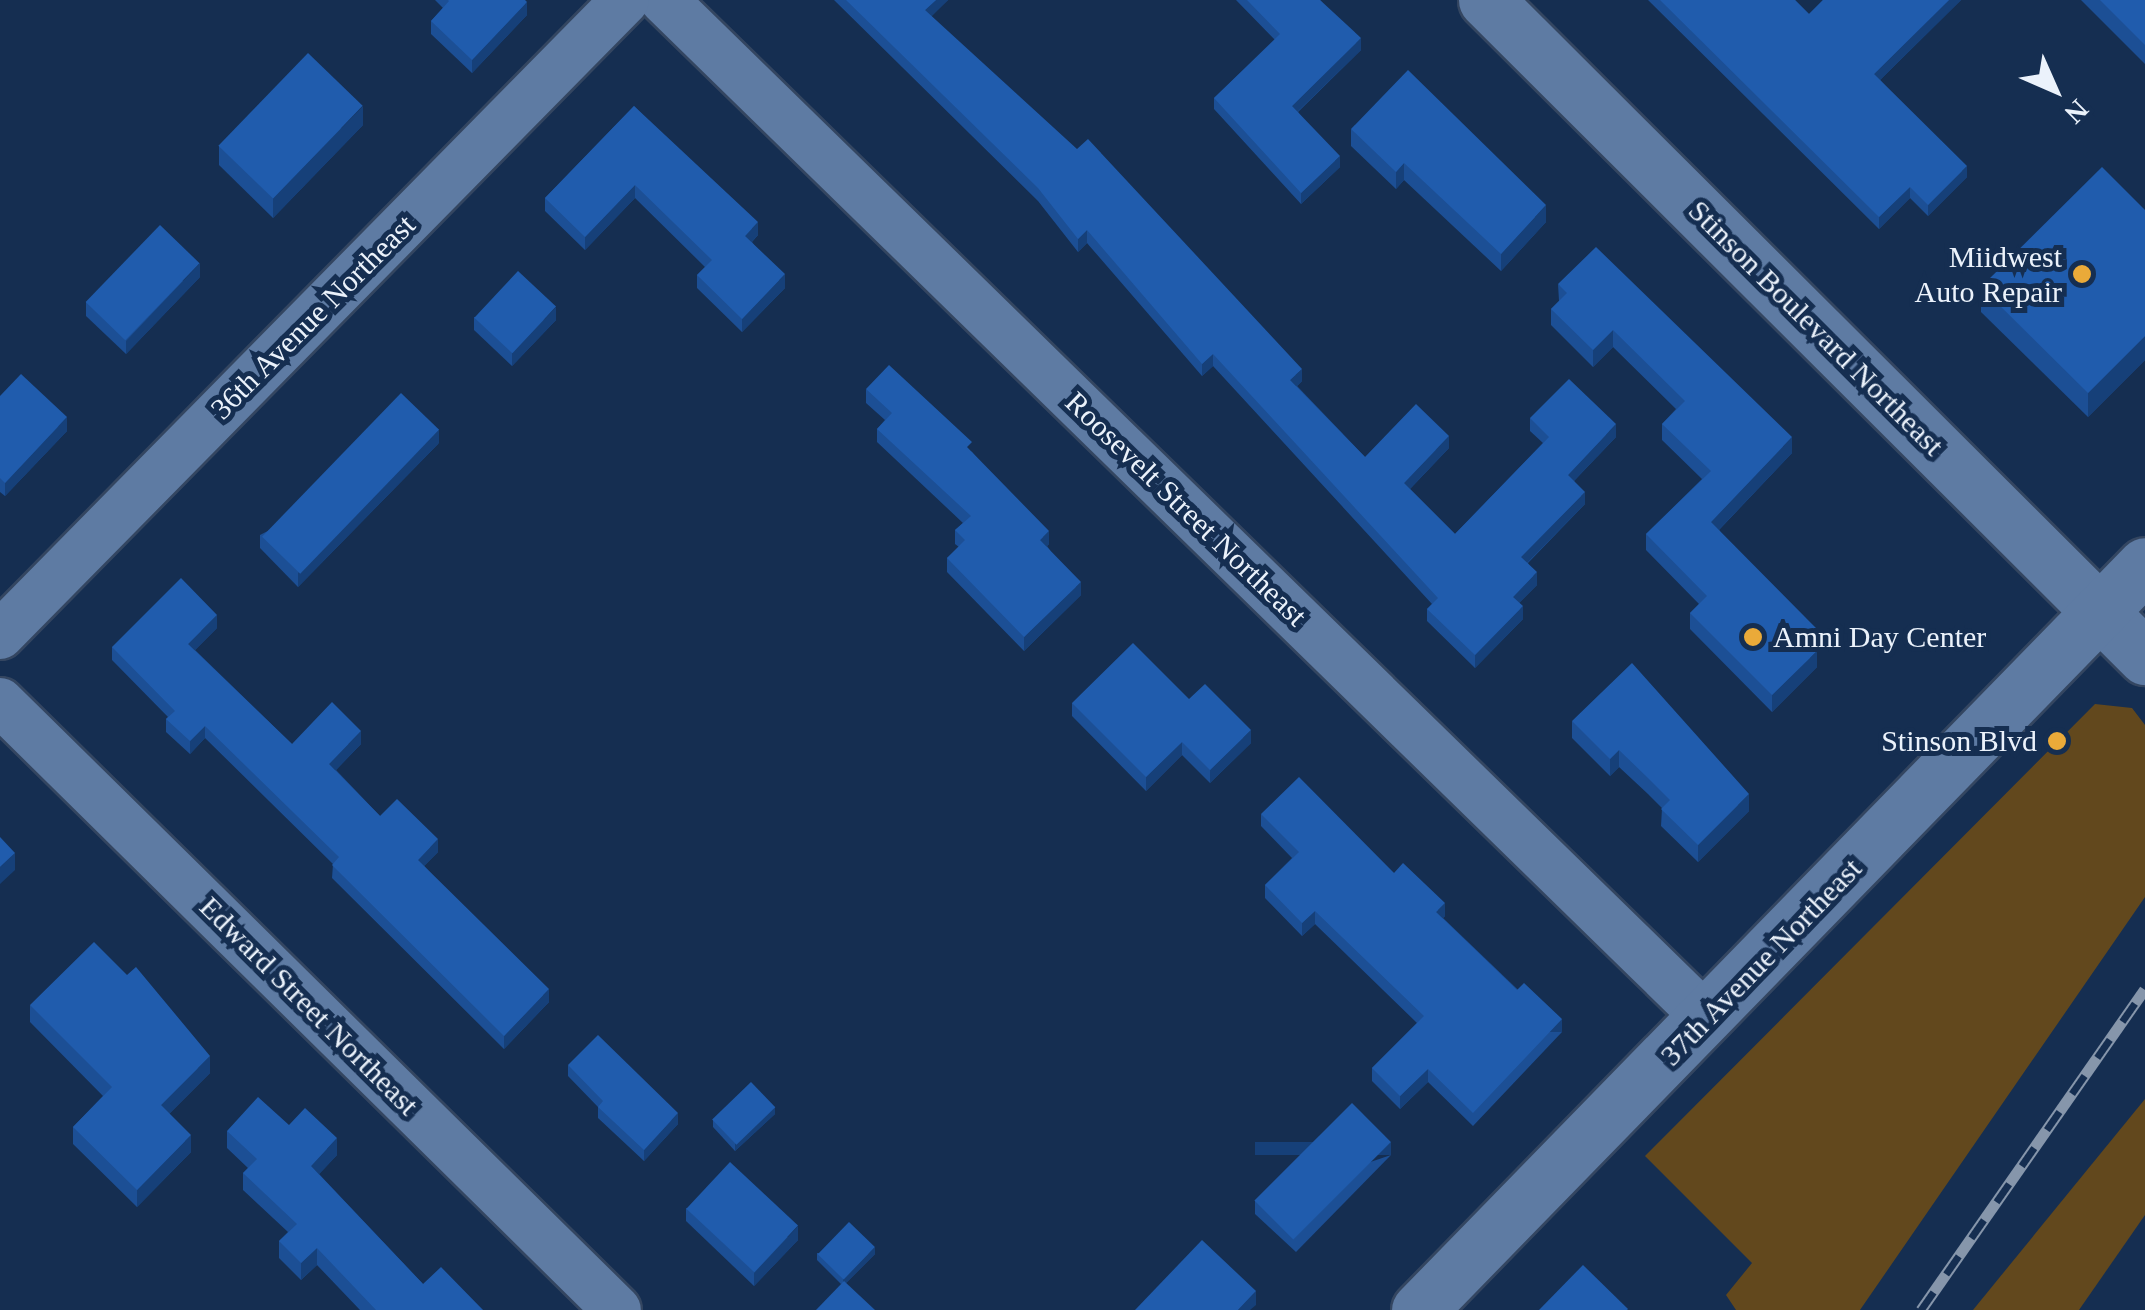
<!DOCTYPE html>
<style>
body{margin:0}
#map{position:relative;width:2145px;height:1310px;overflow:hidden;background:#152e51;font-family:Georgia,serif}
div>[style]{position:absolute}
.green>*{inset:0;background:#62481d}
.roads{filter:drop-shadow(2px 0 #344661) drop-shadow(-2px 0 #344661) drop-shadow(0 2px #344661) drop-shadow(0 -2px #344661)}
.street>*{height:48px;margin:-24px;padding:0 24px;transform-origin:24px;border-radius:24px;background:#5e7ba3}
.secondary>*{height:55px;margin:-27.5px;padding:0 27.5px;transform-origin:27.5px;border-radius:27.5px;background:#5e7ba3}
.rail>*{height:11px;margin-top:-5.5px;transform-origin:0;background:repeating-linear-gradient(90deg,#152e51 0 22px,#8696ab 0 44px);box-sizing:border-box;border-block:2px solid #8696ab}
.wall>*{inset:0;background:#1c4f95}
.shaded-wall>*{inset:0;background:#164079;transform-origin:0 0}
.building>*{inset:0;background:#205cad;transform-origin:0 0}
.dots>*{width:28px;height:28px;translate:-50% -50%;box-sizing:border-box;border:5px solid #152e51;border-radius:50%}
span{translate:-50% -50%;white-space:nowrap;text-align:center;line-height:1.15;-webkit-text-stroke:10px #152e51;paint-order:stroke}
.poi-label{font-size:30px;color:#ebf2fb}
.right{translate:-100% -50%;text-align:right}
.left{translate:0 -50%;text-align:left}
.street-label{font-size:30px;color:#ebf2fb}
.north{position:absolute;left:2005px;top:40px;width:100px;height:100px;-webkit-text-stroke:8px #152e51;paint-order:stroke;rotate:135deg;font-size:28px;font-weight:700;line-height:40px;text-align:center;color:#ebf2fb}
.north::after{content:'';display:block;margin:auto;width:35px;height:45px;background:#ebf2fb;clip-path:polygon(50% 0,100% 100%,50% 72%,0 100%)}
</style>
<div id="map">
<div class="green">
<i style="clip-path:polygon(2095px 704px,2132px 708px,2145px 725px,2145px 897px,1860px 1310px,1736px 1310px,1726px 1295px,1752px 1263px,1645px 1156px)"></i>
<i style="clip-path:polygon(2145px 1099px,2145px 1215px,2079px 1310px,1973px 1310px)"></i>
</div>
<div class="roads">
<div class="street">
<i style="left:664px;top:0;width:1457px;rotate:44.31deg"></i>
<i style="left:0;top:635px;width:891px;rotate:-45.45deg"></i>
<i style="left:0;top:702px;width:866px;rotate:44.58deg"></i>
</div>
<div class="secondary">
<i style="left:1486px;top:0;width:931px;rotate:44.91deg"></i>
<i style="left:1419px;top:1310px;width:1040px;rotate:-45.74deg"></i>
</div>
</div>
<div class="rail">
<i style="left:1921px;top:1310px;width:391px;rotate:-55.1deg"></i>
</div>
<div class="wall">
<i style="clip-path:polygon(435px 0,525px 0,527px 15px,472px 73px,431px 34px,431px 21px,443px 8px)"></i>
<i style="clip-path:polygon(834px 0,948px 0,931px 16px,1302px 381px,1297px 386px,1365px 457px,1449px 448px,1410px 489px,1455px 534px,1543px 443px,1530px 431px,1530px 418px,1616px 437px,1574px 481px,1585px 504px,1528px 563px,1537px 585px,1519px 603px,1523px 619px,1475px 668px,1427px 621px,1427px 609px,1432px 604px,1213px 366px,1202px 376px,1087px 243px,1078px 252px,1038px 201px)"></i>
<i style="clip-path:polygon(1236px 0,1320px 0,1361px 50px,1298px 112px,1340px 167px,1301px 204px,1214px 109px,1214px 98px,1275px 40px)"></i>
<i style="clip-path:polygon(1648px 0,1795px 0,1809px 14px,1823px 0,1961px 0,1880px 80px,1967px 177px,1928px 216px,1910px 198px,1879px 229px)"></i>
<i style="clip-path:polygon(2081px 0,2145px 0,2145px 64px)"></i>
<i style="clip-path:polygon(634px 106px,758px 235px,752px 242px,785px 288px,742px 332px,697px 288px,697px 275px,705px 267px,635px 198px,585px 250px,545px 211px,545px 198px)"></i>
<i style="clip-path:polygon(363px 125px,273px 218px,219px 165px,219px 146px)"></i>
<i style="clip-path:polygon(1351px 129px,1546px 222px,1501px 271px,1404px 180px,1396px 189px,1351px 146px)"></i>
<i style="clip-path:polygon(2145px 210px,2145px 360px,2088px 417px,1981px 312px,1981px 287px)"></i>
<i style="clip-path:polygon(200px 277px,126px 354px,86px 316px,86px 302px)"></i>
<i style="clip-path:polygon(1558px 284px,1792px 453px,1719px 530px,1817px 667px,1772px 712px,1690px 629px,1690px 613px,1699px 604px,1646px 550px,1646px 534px,1702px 479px,1662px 440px,1662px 424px,1676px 409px,1613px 347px,1593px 367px,1551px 325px,1551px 309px,1559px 301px)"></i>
<i style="clip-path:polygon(474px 317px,556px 320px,512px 366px,474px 330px)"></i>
<i style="clip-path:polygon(866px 389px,972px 452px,1049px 544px,1047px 546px,1081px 595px,1024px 651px,947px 572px,947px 558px,959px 547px,955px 544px,955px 530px,963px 523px,877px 442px,877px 429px,885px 420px,866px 403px)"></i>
<i style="clip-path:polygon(0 396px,67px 431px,5px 496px,0 492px)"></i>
<i style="clip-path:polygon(439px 443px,298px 587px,260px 548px,260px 535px)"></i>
<i style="clip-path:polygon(217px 628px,195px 650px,292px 744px,361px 744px,336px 770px,380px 816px,438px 852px,424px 866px,549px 1002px,504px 1049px,332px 878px,333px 864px,205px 738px,190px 754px,166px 732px,166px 719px,168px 717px,112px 660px,112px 647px)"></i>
<i style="clip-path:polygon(1189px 699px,1251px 743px,1210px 783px,1182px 755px,1146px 791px,1072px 716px,1072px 703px)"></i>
<i style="clip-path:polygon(1572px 721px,1749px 811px,1698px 862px,1661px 826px,1662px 808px,1648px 794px,1619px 767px,1610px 776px,1572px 738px)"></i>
<i style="clip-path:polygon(1261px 814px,1394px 873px,1445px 916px,1443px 918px,1562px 1032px,1473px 1126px,1428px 1082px,1400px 1109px,1372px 1081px,1372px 1068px,1417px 1023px,1315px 924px,1302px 936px,1265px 898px,1265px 885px,1292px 858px,1261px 826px)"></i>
<i style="clip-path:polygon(30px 1005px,210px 1073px,169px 1114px,191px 1152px,137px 1207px,73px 1144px,73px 1127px,103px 1096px,30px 1022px)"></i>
<i style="clip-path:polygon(568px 1065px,678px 1124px,644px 1161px,598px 1118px,598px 1107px,568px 1076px)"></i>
<i style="clip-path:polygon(775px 1114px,735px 1151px,713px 1127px,713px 1120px)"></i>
<i style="clip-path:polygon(289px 1125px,337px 1155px,319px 1174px,423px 1284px,483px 1310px,360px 1310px,317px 1265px,301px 1280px,279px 1258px,279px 1241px,288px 1232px,243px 1190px,243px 1173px,248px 1168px,227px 1148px,227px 1131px)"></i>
<i style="clip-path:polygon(1391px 1155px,1296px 1252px,1255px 1214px,1255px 1201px)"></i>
<i style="clip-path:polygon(686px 1208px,798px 1240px,754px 1286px,686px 1221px)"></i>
<i style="clip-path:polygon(817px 1253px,875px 1254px,846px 1283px,841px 1284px,817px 1260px)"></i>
</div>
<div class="shaded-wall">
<i style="clip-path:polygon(936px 0,948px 0,925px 23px,925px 10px)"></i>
<i style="clip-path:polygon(1949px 0,1961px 0,1874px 86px,1874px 74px)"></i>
<i style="clip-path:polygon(527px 2px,527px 15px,472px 73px,472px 60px)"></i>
<i style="clip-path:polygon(1361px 38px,1361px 50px,1292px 117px,1292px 106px)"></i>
<i style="clip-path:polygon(363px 106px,363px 125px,273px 218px,273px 198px)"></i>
<i style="clip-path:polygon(1340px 156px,1340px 167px,1301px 204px,1301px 193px)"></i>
<i style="clip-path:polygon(1404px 163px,1404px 180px,1396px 189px,1396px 172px)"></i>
<i style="clip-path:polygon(1967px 166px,1967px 177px,1928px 216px,1928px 205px)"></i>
<i style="clip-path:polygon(635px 185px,635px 198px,585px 250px,585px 237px)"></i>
<i style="clip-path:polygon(1910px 187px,1910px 198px,1879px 229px,1879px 217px)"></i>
<i style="clip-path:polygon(1546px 205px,1546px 222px,1501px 271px,1501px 254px)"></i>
<i style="clip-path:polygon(758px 222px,758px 235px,745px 249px,745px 236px)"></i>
<i style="clip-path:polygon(1087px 230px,1087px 243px,1078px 252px,1078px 239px)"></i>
<i style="clip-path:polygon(200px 263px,200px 277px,126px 354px,126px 341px)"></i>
<i style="clip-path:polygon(785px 274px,785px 288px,742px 332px,742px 319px)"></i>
<i style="clip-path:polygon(556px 307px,556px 320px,512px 366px,512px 353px)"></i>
<i style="clip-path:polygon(1613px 330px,1613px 347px,1593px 367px,1593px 350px)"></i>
<i style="clip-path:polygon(2145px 336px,2145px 360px,2088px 417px,2088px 393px)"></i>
<i style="clip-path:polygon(1213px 354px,1213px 366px,1202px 376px,1202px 364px)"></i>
<i style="clip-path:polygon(1302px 369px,1302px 381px,1290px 392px,1290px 380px)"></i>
<i style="clip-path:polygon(67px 417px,67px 431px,5px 496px,5px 483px)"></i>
<i style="clip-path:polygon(1616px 424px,1616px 437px,1568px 487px,1568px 475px)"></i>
<i style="clip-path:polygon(439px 430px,439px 443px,298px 587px,298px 573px)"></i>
<i style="clip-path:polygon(1449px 436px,1449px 448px,1404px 495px,1404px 483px)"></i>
<i style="clip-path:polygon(1792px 437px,1792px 453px,1711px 538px,1711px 522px)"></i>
<i style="clip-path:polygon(1585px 492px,1585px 504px,1521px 569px,1521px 557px)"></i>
<i style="clip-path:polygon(1049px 531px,1049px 544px,1040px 553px,1040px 540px)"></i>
<i style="clip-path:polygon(1537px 572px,1537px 585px,1513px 609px,1513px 597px)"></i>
<i style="clip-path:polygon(1081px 582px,1081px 595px,1024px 651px,1024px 637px)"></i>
<i style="clip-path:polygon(1523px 606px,1523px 619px,1475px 668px,1475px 655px)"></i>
<i style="clip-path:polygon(217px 615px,217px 628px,188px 657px,188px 644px)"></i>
<i style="clip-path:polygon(1817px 651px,1817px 667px,1772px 712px,1772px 695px)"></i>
<i style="clip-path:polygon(205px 726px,205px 738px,190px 754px,190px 741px)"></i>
<i style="clip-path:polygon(1251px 730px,1251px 743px,1210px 783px,1210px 770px)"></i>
<i style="clip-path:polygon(361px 731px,361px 744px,329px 777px,329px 764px)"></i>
<i style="clip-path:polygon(1182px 742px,1182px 755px,1146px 791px,1146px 777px)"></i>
<i style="clip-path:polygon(1619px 750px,1619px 767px,1610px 776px,1610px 759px)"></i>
<i style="clip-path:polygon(1749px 794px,1749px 811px,1698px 862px,1698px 845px)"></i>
<i style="clip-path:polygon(438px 839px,438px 852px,418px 872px,418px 860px)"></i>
<i style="clip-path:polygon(15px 853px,15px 870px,0 884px,0 867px)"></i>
<i style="clip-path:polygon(1445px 903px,1445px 916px,1436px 925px,1436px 912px)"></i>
<i style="clip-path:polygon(1315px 911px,1315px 924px,1302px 936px,1302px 923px)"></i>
<i style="clip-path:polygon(549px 989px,549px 1002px,504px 1049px,504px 1036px)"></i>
<i style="left:1562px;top:1019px;width:13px;height:129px;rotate:90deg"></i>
<i style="clip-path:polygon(210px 1056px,210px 1073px,161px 1122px,161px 1105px)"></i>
<i style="clip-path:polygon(1428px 1069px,1428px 1082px,1400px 1109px,1400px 1096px)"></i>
<i style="clip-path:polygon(775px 1107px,775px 1114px,735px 1151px,735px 1144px)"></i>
<i style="clip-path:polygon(678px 1113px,678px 1124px,644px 1161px,644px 1150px)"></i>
<i style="clip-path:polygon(191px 1135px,191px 1152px,137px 1207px,137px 1190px)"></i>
<i style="clip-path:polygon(337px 1138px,337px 1155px,311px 1183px,311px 1166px)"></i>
<i style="left:1391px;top:1142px;width:13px;height:136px;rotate:90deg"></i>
<i style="clip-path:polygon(798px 1226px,798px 1240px,754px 1286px,754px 1273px)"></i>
<i style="clip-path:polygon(875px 1247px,875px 1254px,843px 1286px,843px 1279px)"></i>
<i style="clip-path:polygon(317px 1248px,317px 1265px,301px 1280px,301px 1263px)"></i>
<i style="clip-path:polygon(1256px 1291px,1256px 1305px,1250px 1310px,1238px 1310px)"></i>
</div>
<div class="building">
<i style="clip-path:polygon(448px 0,525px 0,527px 2px,472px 60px,431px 21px,449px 1px)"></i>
<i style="clip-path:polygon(846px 0,936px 0,925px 10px,1077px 149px,1088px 139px,1302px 369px,1290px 380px,1365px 457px,1416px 404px,1449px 436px,1404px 483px,1455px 534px,1549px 437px,1530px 418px,1569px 379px,1616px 424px,1568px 475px,1585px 492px,1521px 557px,1537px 572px,1513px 597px,1523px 606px,1475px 655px,1427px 609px,1438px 598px,1213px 354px,1202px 364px,1087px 230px,1078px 239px,1038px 188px)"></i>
<i style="clip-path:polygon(1247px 0,1320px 0,1361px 38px,1292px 106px,1340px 156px,1301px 193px,1214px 98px,1280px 34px)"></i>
<i style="clip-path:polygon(1660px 0,1795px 0,1809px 14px,1823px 0,1949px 0,1874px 74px,1967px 166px,1928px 205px,1910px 187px,1879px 217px)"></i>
<i style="clip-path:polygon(2100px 0,2145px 0,2145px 45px)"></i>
<i style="left:308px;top:53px;width:76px;height:129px;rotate:44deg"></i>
<i style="clip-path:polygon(1408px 70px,1546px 205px,1501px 254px,1404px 163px,1396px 172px,1351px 129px)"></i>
<i style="clip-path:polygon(634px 106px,758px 222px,745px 236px,785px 274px,742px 319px,697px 275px,712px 260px,635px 185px,585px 237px,545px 198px)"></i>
<i style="clip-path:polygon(2102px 167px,2145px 210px,2145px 336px,2088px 393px,1981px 287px)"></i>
<i style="left:160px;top:225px;width:55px;height:107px;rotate:44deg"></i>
<i style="clip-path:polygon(1596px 247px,1792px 437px,1711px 522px,1816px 628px,1817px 651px,1772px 695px,1690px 613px,1707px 596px,1646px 534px,1711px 471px,1662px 424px,1685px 401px,1613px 330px,1593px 350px,1551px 309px,1567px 293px,1558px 284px)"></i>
<i style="left:518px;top:271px;width:52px;height:64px;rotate:43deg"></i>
<i style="clip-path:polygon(889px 365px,972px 442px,967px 447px,1049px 531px,1040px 540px,1081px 582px,1024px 637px,947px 558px,965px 540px,955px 530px,971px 516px,877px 429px,892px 413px,866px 389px)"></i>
<i style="clip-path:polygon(21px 374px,67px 417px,5px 483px,0 478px,0 396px)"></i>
<i style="left:401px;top:393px;width:53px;height:200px;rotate:44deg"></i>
<i style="clip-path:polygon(181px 578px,217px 615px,188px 644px,292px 744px,332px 702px,361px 731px,329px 764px,380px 816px,397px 799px,438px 839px,418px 860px,549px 989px,504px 1036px,332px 865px,339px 857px,205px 726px,190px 741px,166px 719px,175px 711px,112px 647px)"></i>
<i style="clip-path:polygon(1133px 643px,1189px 699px,1205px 684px,1251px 730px,1210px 770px,1182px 742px,1146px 777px,1072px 703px)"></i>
<i style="clip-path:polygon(1632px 663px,1749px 794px,1698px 845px,1661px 809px,1670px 800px,1648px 778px,1619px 750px,1610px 759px,1572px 721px)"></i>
<i style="clip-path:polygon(1299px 777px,1394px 873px,1403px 863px,1445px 903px,1436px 912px,1517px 990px,1524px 983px,1562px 1019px,1473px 1113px,1428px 1069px,1400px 1096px,1372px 1068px,1424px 1016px,1315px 911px,1302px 923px,1265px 885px,1299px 852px,1261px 814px)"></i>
<i style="clip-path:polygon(0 837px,15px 853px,0 867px)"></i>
<i style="clip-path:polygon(94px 942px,127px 975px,136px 967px,210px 1056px,161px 1105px,191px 1135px,137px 1190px,73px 1127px,112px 1087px,30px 1005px)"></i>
<i style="clip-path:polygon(598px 1035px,678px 1113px,644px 1150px,598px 1107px,603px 1101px,568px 1065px)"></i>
<i style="left:751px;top:1082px;width:35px;height:54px;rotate:46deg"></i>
<i style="clip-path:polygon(258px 1097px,289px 1125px,305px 1108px,337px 1138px,311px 1166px,423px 1284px,441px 1267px,483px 1310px,376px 1310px,317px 1248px,301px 1263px,279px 1241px,297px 1224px,243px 1173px,257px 1159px,227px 1131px)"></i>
<i style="left:1352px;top:1103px;width:55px;height:138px;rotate:45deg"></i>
<i style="left:730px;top:1162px;width:93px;height:64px;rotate:43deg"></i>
<i style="left:849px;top:1222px;width:36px;height:45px;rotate:44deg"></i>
<i style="clip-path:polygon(1202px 1240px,1256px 1291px,1238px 1310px,1135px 1310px)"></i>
<i style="clip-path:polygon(1583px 1265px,1628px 1309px,1627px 1310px,1539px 1310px)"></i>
<i style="clip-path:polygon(844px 1281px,875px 1310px,816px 1310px)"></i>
</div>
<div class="dots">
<i style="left:2082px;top:274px;background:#eaaa39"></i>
<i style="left:1753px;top:637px;background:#eaaa39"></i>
<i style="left:2057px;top:741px;background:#eaaa39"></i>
</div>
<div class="poi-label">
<span class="right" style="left:2062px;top:274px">Miidwest<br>Auto Repair</span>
<span class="left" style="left:1773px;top:637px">Amni Day Center</span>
<span class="right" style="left:2037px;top:741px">Stinson Blvd</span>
</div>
<div class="street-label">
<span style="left:313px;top:317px;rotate:-45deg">36th Avenue Northeast</span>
<span style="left:1816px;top:328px;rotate:45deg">Stinson Boulevard Northeast</span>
<span style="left:1186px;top:509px;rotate:44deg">Roosevelt Street Northeast</span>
<span style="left:1761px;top:962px;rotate:-46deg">37th Avenue Northeast</span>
<span style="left:309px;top:1006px;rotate:45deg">Edward Street Northeast</span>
</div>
<div class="north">N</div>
</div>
